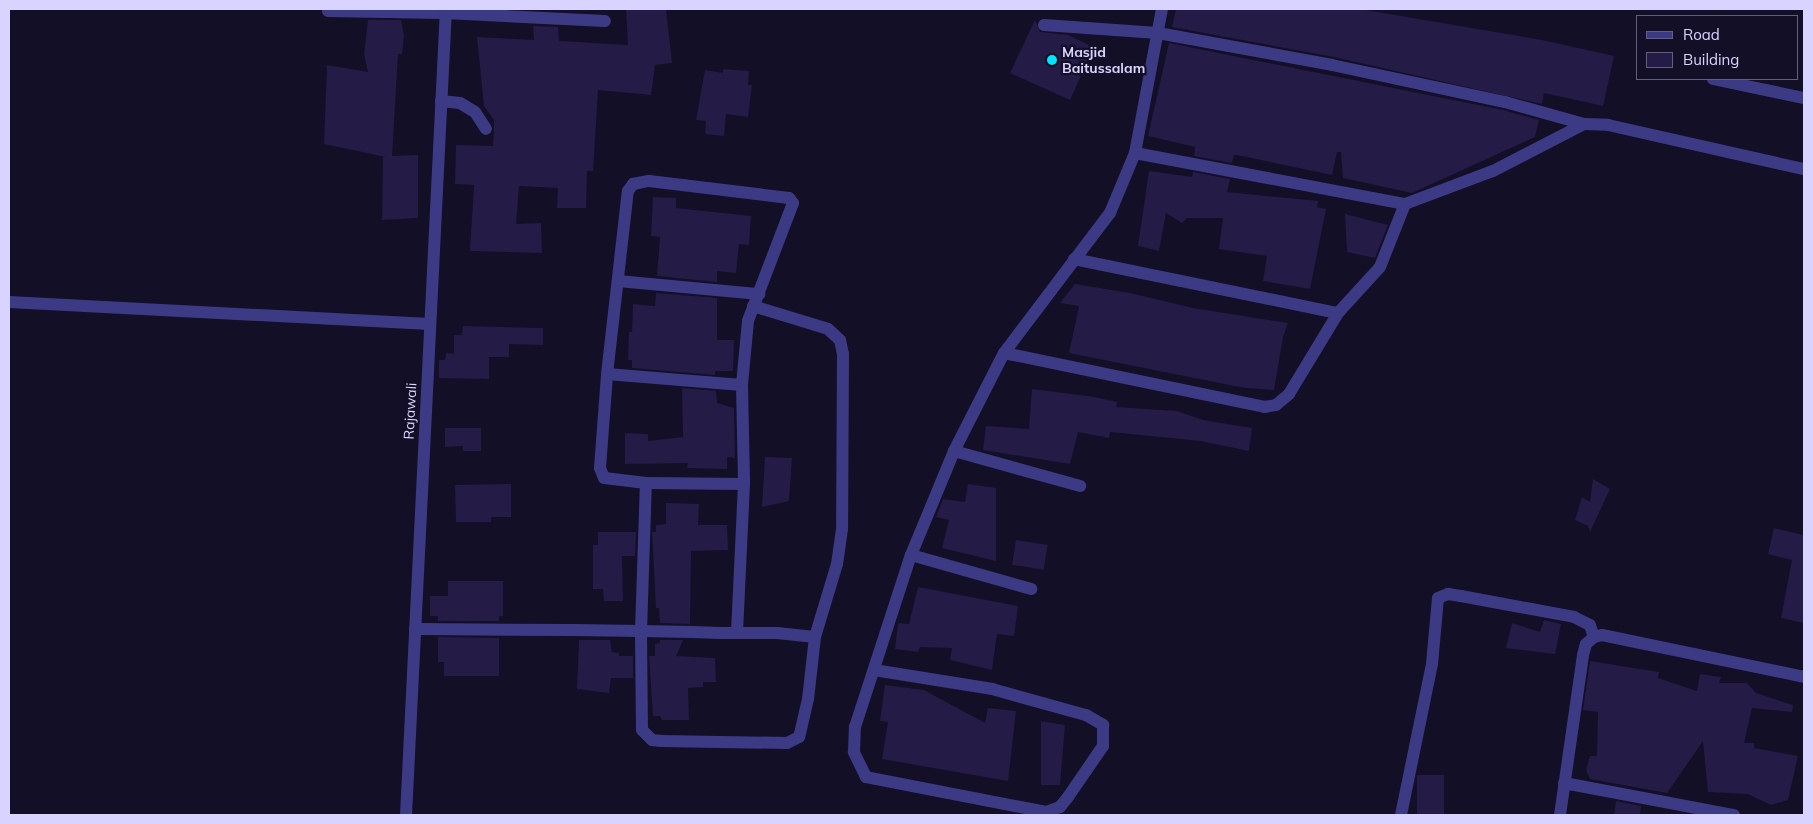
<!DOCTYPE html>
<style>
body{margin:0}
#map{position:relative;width:1813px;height:824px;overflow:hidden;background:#130f26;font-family:Mulish,sans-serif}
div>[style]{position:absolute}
.building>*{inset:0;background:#241b47;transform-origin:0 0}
.minor>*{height:12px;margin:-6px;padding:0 6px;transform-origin:6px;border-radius:6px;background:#3d3a85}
.dots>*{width:14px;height:14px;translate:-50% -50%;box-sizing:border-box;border:2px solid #130f26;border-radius:50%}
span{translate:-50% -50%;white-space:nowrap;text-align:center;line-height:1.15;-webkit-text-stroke:4.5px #130f26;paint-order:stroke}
.poi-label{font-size:14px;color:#d9d4ff;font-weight:700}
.left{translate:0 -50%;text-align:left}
.street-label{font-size:14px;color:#d9d4ff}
.frame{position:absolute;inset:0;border:10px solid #d9d4ff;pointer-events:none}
.legend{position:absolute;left:1636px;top:15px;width:162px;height:65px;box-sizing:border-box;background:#130f26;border:1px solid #625e7d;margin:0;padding:6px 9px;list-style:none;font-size:15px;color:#d9d4ff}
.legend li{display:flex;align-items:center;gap:10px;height:25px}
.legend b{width:25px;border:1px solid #625e7d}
</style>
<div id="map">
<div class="building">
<i style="clip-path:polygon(626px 9px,666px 9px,672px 63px,655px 65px,651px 95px,598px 90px,593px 171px,587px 171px,586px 208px,557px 208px,558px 188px,519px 186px,516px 224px,541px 223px,542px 253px,470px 251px,474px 185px,455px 184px,456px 145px,493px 146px,494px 129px,494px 120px,484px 106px,477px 37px,534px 40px,533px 26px,558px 27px,559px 41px,628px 45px)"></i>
<i style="clip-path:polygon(1176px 9px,1360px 9px,1542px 40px,1614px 56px,1603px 106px,1544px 93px,1542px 104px,1334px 57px,1172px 27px)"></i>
<i style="clip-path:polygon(368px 20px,401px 20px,404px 35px,402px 54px,398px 54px,392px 156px,418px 155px,418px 218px,382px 220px,383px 157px,386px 157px,324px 144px,327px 65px,368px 72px,364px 54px)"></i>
<i style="clip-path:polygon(1035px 20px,1040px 32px,1068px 35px,1094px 47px,1070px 100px,1010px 73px)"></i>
<i style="clip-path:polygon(1169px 43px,1503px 110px,1539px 120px,1535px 137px,1412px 193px,1343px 178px,1341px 152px,1337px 152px,1332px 175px,1237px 155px,1234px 155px,1232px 163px,1194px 156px,1195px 147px,1148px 136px)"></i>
<i style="clip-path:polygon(723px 69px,749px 71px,748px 85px,752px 85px,748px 117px,726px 114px,724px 136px,705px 134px,706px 121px,696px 120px,705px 70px,723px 73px)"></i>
<i style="clip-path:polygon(1149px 171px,1192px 177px,1193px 172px,1230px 179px,1227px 192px,1318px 201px,1317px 207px,1326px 209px,1310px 289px,1263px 281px,1267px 256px,1219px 249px,1223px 218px,1187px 218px,1182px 223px,1166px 213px,1159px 251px,1138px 246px)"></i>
<i style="clip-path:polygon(653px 197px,676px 198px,676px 208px,751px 216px,749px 245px,739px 244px,736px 273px,717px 271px,717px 282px,657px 276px,660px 237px,651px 236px)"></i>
<i style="clip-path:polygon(1345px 214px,1388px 225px,1375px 258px,1347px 252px)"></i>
<i style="clip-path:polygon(1075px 284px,1130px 293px,1193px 308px,1288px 323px,1283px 337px,1274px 390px,1245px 388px,1069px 353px,1079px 306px,1060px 303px)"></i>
<i style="clip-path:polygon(656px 293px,717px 298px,717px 340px,734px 340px,733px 371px,715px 371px,715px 375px,632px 368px,632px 360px,628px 360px,629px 332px,632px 332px,633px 304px,655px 306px)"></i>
<i style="clip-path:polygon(463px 326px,543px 328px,543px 345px,509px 344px,509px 357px,489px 357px,489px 379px,439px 378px,439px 360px,445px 360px,446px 353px,454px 354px,454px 335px,462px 335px)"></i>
<i style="clip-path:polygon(682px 388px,716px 391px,717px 403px,734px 408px,735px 458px,727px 457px,727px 469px,687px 468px,688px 463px,625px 464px,625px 433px,648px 434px,648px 441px,683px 437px)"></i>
<i style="clip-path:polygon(1032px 389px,1095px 397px,1117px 402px,1116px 407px,1177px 411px,1203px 420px,1252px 428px,1249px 451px,1200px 441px,1110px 432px,1109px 438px,1078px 432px,1070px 464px,983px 450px,986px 426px,1029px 429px)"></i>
<i style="clip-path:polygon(445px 428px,481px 428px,481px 451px,463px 451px,463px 446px,445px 447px)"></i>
<i style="clip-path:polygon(765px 457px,792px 458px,789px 501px,762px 507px)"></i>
<i style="clip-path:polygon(1593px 479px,1610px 489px,1590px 532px,1588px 526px,1575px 520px,1582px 497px,1590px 502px)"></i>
<i style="clip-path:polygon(511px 484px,511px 517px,491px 517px,491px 522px,456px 522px,455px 485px)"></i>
<i style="clip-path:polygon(968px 484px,996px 488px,996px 561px,942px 548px,949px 520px,936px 517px,943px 499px,965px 502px)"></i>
<i style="clip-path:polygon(666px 503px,699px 504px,698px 525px,727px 525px,728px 550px,691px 551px,690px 624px,660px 623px,659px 608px,656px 608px,652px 532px,656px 532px,656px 525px,666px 524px)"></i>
<i style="clip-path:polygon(1774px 528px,1804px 535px,1804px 623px,1781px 618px,1792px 560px,1768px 554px)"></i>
<i style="clip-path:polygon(598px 532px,636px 532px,635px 556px,622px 556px,623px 601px,604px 601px,603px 589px,593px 589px,593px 545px,598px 545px)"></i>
<i style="left:1016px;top:540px;width:32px;height:25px;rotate:9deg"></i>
<i style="clip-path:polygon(448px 581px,503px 581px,503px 616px,499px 616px,499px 621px,438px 621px,438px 616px,430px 616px,430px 596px,448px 596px)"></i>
<i style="clip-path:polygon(918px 587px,1018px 606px,1014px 636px,997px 634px,992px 670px,950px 660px,952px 648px,920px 647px,918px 652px,895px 649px,898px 623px,909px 624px)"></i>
<i style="clip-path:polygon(1544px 620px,1561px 624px,1555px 654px,1506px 648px,1512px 623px,1540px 632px)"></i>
<i style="clip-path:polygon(438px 637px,499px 638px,499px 676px,444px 676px,444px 662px,438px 662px)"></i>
<i style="clip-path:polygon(579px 640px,610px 640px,612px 652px,619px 653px,619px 656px,633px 656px,633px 678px,611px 678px,609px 693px,577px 689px)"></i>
<i style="clip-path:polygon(660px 640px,683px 640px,676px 656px,715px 658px,716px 682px,703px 682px,703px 687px,688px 688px,689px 720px,662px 720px,660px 716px,653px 716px,649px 656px,655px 656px,655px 644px,660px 643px)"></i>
<i style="clip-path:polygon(1590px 661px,1659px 672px,1658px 678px,1697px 691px,1700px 674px,1721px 677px,1719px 683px,1747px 683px,1756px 693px,1793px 705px,1792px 712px,1752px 708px,1744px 743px,1754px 743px,1754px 748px,1798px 756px,1788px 800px,1771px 805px,1748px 794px,1708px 792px,1703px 741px,1667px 793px,1590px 779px,1586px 770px,1590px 756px,1597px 756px,1598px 712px,1583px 710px)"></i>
<i style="clip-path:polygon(885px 685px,924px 690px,985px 723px,988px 708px,1016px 711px,1008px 781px,882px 759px,888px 722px,880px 721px)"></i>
<i style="clip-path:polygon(1041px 721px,1065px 725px,1060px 785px,1041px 785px)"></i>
<i style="left:1417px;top:775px;width:27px;height:40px"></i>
<i style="clip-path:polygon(1616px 801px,1641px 806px,1640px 815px,1614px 815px)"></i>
</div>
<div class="minor">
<i style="left:328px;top:11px;width:117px;rotate:1deg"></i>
<i style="left:445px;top:13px;width:160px;rotate:2.9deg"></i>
<i style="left:1044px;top:25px;width:114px;rotate:4deg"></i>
<i style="left:1158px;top:33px;width:177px;rotate:10.4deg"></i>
<i style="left:1332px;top:65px;width:177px;rotate:12.1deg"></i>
<i style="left:1505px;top:102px;width:82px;rotate:15.6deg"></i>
<i style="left:1584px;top:124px;width:24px;rotate:2deg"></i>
<i style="left:1608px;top:125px;width:201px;rotate:12.7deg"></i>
<i style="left:1713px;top:79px;width:93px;rotate:11.8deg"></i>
<i style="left:441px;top:101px;width:19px;rotate:6deg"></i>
<i style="left:460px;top:103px;width:17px;rotate:31deg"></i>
<i style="left:475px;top:112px;width:20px;rotate:57deg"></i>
<i style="left:1135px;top:153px;width:275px;rotate:10.7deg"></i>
<i style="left:1405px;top:204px;width:94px;rotate:-20.6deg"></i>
<i style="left:1493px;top:171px;width:102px;rotate:-27.3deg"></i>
<i style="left:1074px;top:259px;width:269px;rotate:11.6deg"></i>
<i style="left:618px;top:281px;width:142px;rotate:5.3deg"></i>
<i style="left:9px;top:302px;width:421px;rotate:3deg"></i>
<i style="left:753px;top:306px;width:78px;rotate:17deg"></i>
<i style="left:828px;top:329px;width:16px;rotate:43deg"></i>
<i style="left:840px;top:340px;width:14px;rotate:78deg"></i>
<i style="left:843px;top:354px;width:175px;rotate:90.3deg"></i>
<i style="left:842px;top:529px;width:35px;rotate:98deg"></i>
<i style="left:837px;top:564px;width:76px;rotate:106.8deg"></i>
<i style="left:1004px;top:353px;width:266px;rotate:11.7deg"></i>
<i style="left:1264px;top:407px;width:12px;rotate:-9deg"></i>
<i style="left:1276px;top:405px;width:17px;rotate:-40deg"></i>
<i style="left:1289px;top:394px;width:95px;rotate:-58.8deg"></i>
<i style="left:1338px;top:313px;width:62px;rotate:-47.6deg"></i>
<i style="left:1380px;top:267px;width:68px;rotate:-68.4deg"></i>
<i style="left:607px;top:374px;width:135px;rotate:4.7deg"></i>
<i style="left:954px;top:451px;width:131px;rotate:15.5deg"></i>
<i style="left:646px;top:483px;width:98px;rotate:0.6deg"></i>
<i style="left:911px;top:555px;width:125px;rotate:15.8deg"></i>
<i style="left:415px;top:629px;width:158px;rotate:0.4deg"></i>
<i style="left:573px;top:630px;width:68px;rotate:0.8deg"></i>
<i style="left:641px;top:631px;width:52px;rotate:1.1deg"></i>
<i style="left:693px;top:632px;width:27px;rotate:2deg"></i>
<i style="left:720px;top:633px;width:57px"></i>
<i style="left:777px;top:633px;width:38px;rotate:6deg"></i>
<i style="left:815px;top:637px;width:62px;rotate:96.4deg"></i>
<i style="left:808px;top:699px;width:39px;rotate:103deg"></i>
<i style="left:799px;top:737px;width:13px;rotate:153deg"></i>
<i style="left:787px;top:743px;width:126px;rotate:-179.1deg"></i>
<i style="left:661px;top:741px;width:9px;rotate:-174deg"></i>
<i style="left:652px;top:740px;width:14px;rotate:-135deg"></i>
<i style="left:642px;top:730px;width:99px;rotate:-90.6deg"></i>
<i style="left:641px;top:631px;width:148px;rotate:-88.1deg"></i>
<i style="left:646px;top:483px;width:42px;rotate:-173.2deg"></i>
<i style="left:604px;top:478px;width:11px;rotate:-112deg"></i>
<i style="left:600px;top:468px;width:94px;rotate:-85.7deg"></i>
<i style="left:607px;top:374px;width:184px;rotate:-83.5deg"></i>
<i style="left:628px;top:191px;width:9px;rotate:-54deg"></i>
<i style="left:633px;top:184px;width:16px;rotate:-11deg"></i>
<i style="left:649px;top:181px;width:141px;rotate:6.9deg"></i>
<i style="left:789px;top:198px;width:6px;rotate:51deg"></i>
<i style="left:793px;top:203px;width:126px;rotate:110.9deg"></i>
<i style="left:748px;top:321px;width:64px;rotate:95.4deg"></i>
<i style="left:742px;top:385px;width:99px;rotate:88.8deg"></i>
<i style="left:744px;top:484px;width:149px;rotate:92.7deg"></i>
<i style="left:874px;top:670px;width:120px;rotate:9.1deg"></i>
<i style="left:992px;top:689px;width:98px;rotate:15.5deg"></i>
<i style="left:1086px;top:715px;width:20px;rotate:30deg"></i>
<i style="left:1103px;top:725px;width:21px;rotate:90deg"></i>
<i style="left:1103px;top:746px;width:62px;rotate:124.5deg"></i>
<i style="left:1068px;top:797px;width:13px;rotate:129deg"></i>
<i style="left:1060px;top:807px;width:15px;rotate:160deg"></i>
<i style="left:1046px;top:812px;width:183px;rotate:-169deg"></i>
<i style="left:866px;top:777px;width:28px;rotate:-116deg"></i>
<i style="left:854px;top:752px;width:25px;rotate:-88deg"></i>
<i style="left:855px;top:727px;width:181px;rotate:-72deg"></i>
<i style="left:911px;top:555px;width:113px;rotate:-67.5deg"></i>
<i style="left:954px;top:451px;width:110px;rotate:-63deg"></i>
<i style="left:1004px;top:353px;width:176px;rotate:-52.9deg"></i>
<i style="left:1110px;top:213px;width:65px;rotate:-67.4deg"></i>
<i style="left:1135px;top:153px;width:147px;rotate:-79.4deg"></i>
<i style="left:1564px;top:783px;width:173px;rotate:10.7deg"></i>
<i style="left:406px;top:815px;width:807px;rotate:-87.16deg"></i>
<i style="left:1401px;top:815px;width:154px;rotate:-78.4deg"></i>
<i style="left:1432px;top:664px;width:66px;rotate:-84.8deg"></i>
<i style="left:1438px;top:598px;width:11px;rotate:-22deg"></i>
<i style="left:1448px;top:594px;width:13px;rotate:9deg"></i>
<i style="left:1461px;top:596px;width:115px;rotate:10.5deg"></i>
<i style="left:1574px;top:617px;width:18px;rotate:27deg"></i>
<i style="left:1590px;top:625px;width:13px;rotate:72deg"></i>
<i style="left:1560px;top:815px;width:162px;rotate:-81.8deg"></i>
<i style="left:1583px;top:655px;width:11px;rotate:-75deg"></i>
<i style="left:1586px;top:644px;width:11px;rotate:-41deg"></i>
<i style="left:1594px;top:637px;width:8px;rotate:-14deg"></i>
<i style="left:1602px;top:635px;width:206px;rotate:11.7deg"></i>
</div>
<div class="dots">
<i style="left:1052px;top:60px;background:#00e5ff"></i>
</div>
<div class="poi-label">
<span class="left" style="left:1062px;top:60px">Masjid<br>Baitussalam</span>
</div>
<div class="street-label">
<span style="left:410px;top:411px;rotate:-87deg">Rajawali</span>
</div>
<div class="frame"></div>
<ul class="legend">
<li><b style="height:6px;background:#3d3a85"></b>Road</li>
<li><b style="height:14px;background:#241b47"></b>Building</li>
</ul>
</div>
